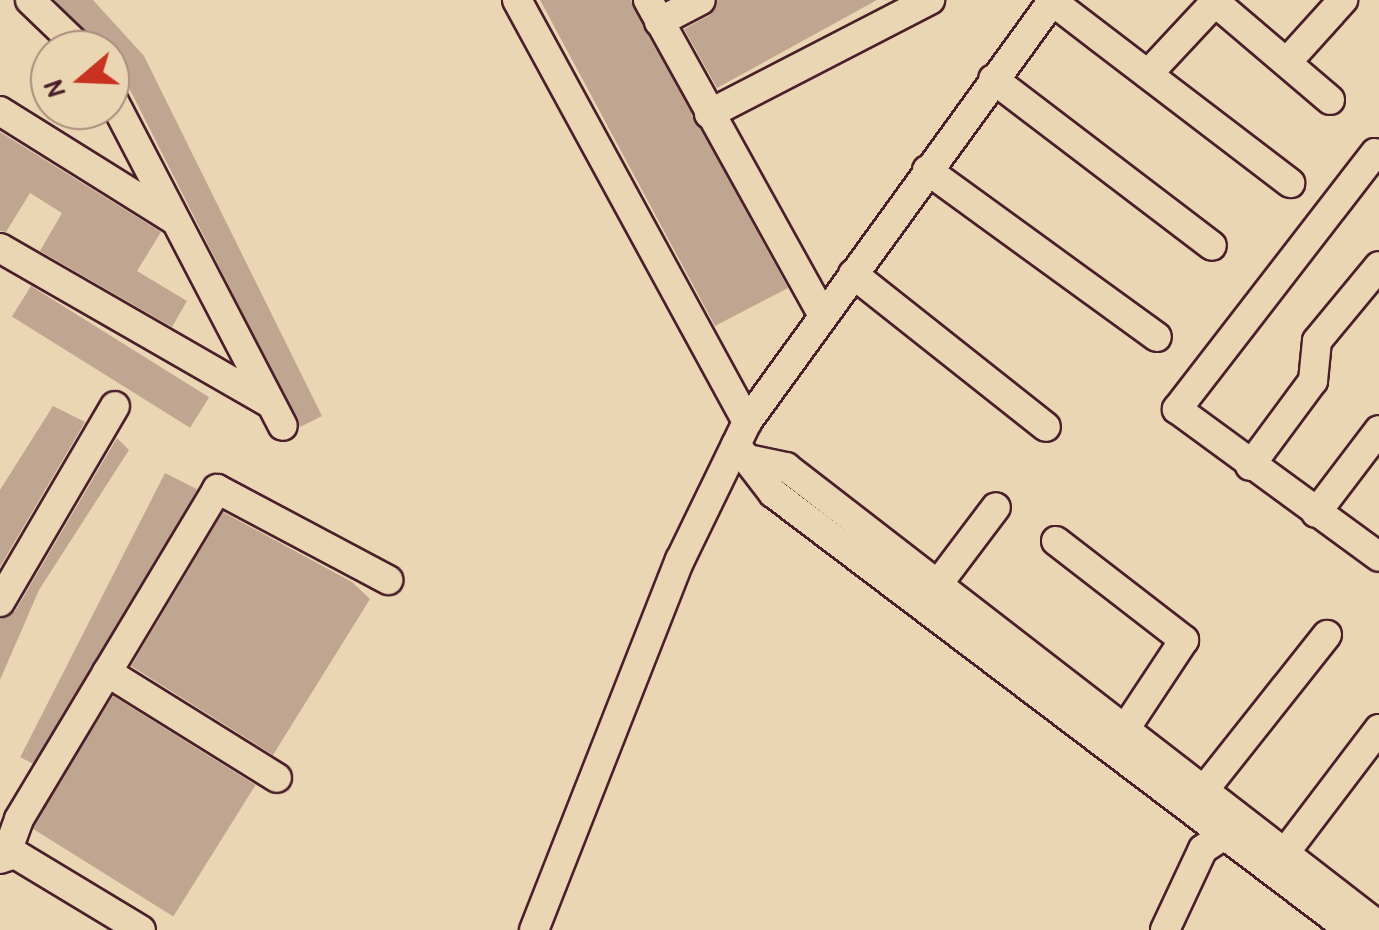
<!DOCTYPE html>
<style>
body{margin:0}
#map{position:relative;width:1379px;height:930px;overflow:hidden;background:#ebd6b4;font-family:"Patrick Hand",sans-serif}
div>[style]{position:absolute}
.building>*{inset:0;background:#c0a591;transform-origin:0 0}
.roads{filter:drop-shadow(2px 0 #4a1f2b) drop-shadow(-2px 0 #4a1f2b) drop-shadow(0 2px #4a1f2b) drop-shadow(0 -2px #4a1f2b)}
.minor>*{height:28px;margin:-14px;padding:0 14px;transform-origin:14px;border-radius:14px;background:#ebd6b4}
span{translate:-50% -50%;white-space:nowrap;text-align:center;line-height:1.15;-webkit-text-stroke:8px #ebd6b4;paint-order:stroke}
.north{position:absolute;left:30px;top:30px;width:100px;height:100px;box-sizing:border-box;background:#ebd6b4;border:2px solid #ab8d7d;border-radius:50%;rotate:251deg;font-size:28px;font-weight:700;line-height:40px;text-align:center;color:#4a1f2b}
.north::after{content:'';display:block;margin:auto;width:35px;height:45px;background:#c8321e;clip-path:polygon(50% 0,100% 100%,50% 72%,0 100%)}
</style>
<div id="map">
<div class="building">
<i style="clip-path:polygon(55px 0,93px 0,144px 56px,322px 416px,300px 427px,110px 50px,99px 50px)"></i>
<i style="clip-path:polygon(540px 0,631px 0,788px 288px,715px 326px)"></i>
<i style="clip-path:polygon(718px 0,877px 0,717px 88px,684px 29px,710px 15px)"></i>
<i style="clip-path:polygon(0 132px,161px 232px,137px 271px,187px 301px,172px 327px,40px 251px,62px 213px,30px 193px,6px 232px,0 231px)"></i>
<i style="left:31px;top:286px;width:210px;height:36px;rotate:32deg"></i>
<i style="clip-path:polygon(53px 406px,85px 422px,0 567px,0 490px)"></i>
<i style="clip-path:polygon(117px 438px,129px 450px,39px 590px,0 680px,0 619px,15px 611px)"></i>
<i style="left:165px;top:473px;width:36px;height:319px;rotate:27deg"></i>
<i style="clip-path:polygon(223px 512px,352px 582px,370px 599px,273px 755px,131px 666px)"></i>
<i style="left:113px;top:696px;width:168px;height:155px;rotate:32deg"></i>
</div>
<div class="roads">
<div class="minor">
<i style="left:30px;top:0;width:72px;rotate:43.9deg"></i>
<i style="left:517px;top:0;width:481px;rotate:61.4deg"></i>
<i style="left:648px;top:0;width:361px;rotate:61deg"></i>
<i style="left:1052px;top:1px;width:300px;rotate:37.4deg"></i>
<i style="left:1215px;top:2px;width:151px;rotate:40.4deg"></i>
<i style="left:659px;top:22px;width:47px;rotate:-27.6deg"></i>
<i style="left:1287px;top:62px;width:84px;rotate:-47.9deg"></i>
<i style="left:1148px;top:74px;width:101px;rotate:-47deg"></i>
<i style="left:993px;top:79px;width:275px;rotate:37.3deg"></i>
<i style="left:110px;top:94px;width:374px;rotate:62.5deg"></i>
<i style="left:0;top:111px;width:204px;rotate:32deg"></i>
<i style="left:709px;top:114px;width:249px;rotate:-27.3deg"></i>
<i style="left:1375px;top:153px;width:324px;rotate:127.7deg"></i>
<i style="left:1177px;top:409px;width:250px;rotate:36.2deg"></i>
<i style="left:927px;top:170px;width:284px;rotate:36deg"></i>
<i style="left:0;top:248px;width:309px;rotate:29.9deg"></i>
<i style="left:853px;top:274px;width:246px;rotate:38.4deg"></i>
<i style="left:736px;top:445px;width:61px;rotate:52.4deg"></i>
<i style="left:773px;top:493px;width:724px;rotate:37.14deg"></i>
<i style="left:753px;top:460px;width:34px;rotate:12deg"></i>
<i style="left:786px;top:467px;width:750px;rotate:37.74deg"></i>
<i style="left:1250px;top:466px;width:106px;rotate:-53.5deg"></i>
<i style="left:1313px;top:381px;width:40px;rotate:-84.3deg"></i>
<i style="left:1317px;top:341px;width:97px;rotate:-50.4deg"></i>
<i style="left:1316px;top:513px;width:104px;rotate:-52.8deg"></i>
<i style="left:1056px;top:541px;width:162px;rotate:37.7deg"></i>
<i style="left:1184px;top:640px;width:107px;rotate:123.5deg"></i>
<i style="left:938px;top:584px;width:96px;rotate:-53deg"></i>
<i style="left:0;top:602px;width:227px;rotate:-59.6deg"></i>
<i style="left:107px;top:672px;width:200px;rotate:31.9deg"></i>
<i style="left:1204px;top:790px;width:198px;rotate:-51.6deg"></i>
<i style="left:1284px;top:854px;width:157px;rotate:-52.8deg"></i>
<i style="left:6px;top:855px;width:38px;rotate:-70deg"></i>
<i style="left:19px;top:819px;width:385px;rotate:-59deg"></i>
<i style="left:217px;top:489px;width:194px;rotate:28deg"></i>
<i style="left:0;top:859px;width:16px;rotate:-18deg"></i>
<i style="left:15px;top:854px;width:147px;rotate:31.1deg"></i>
<i style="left:534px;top:930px;width:398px;rotate:-68.5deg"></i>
<i style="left:680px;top:560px;width:153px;rotate:-64.1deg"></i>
<i style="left:747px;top:422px;width:521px;rotate:-54.05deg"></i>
<i style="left:1165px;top:930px;width:89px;rotate:-64.9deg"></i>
<i style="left:1203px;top:849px;width:37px;rotate:-33deg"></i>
</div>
</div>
<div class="north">N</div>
</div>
